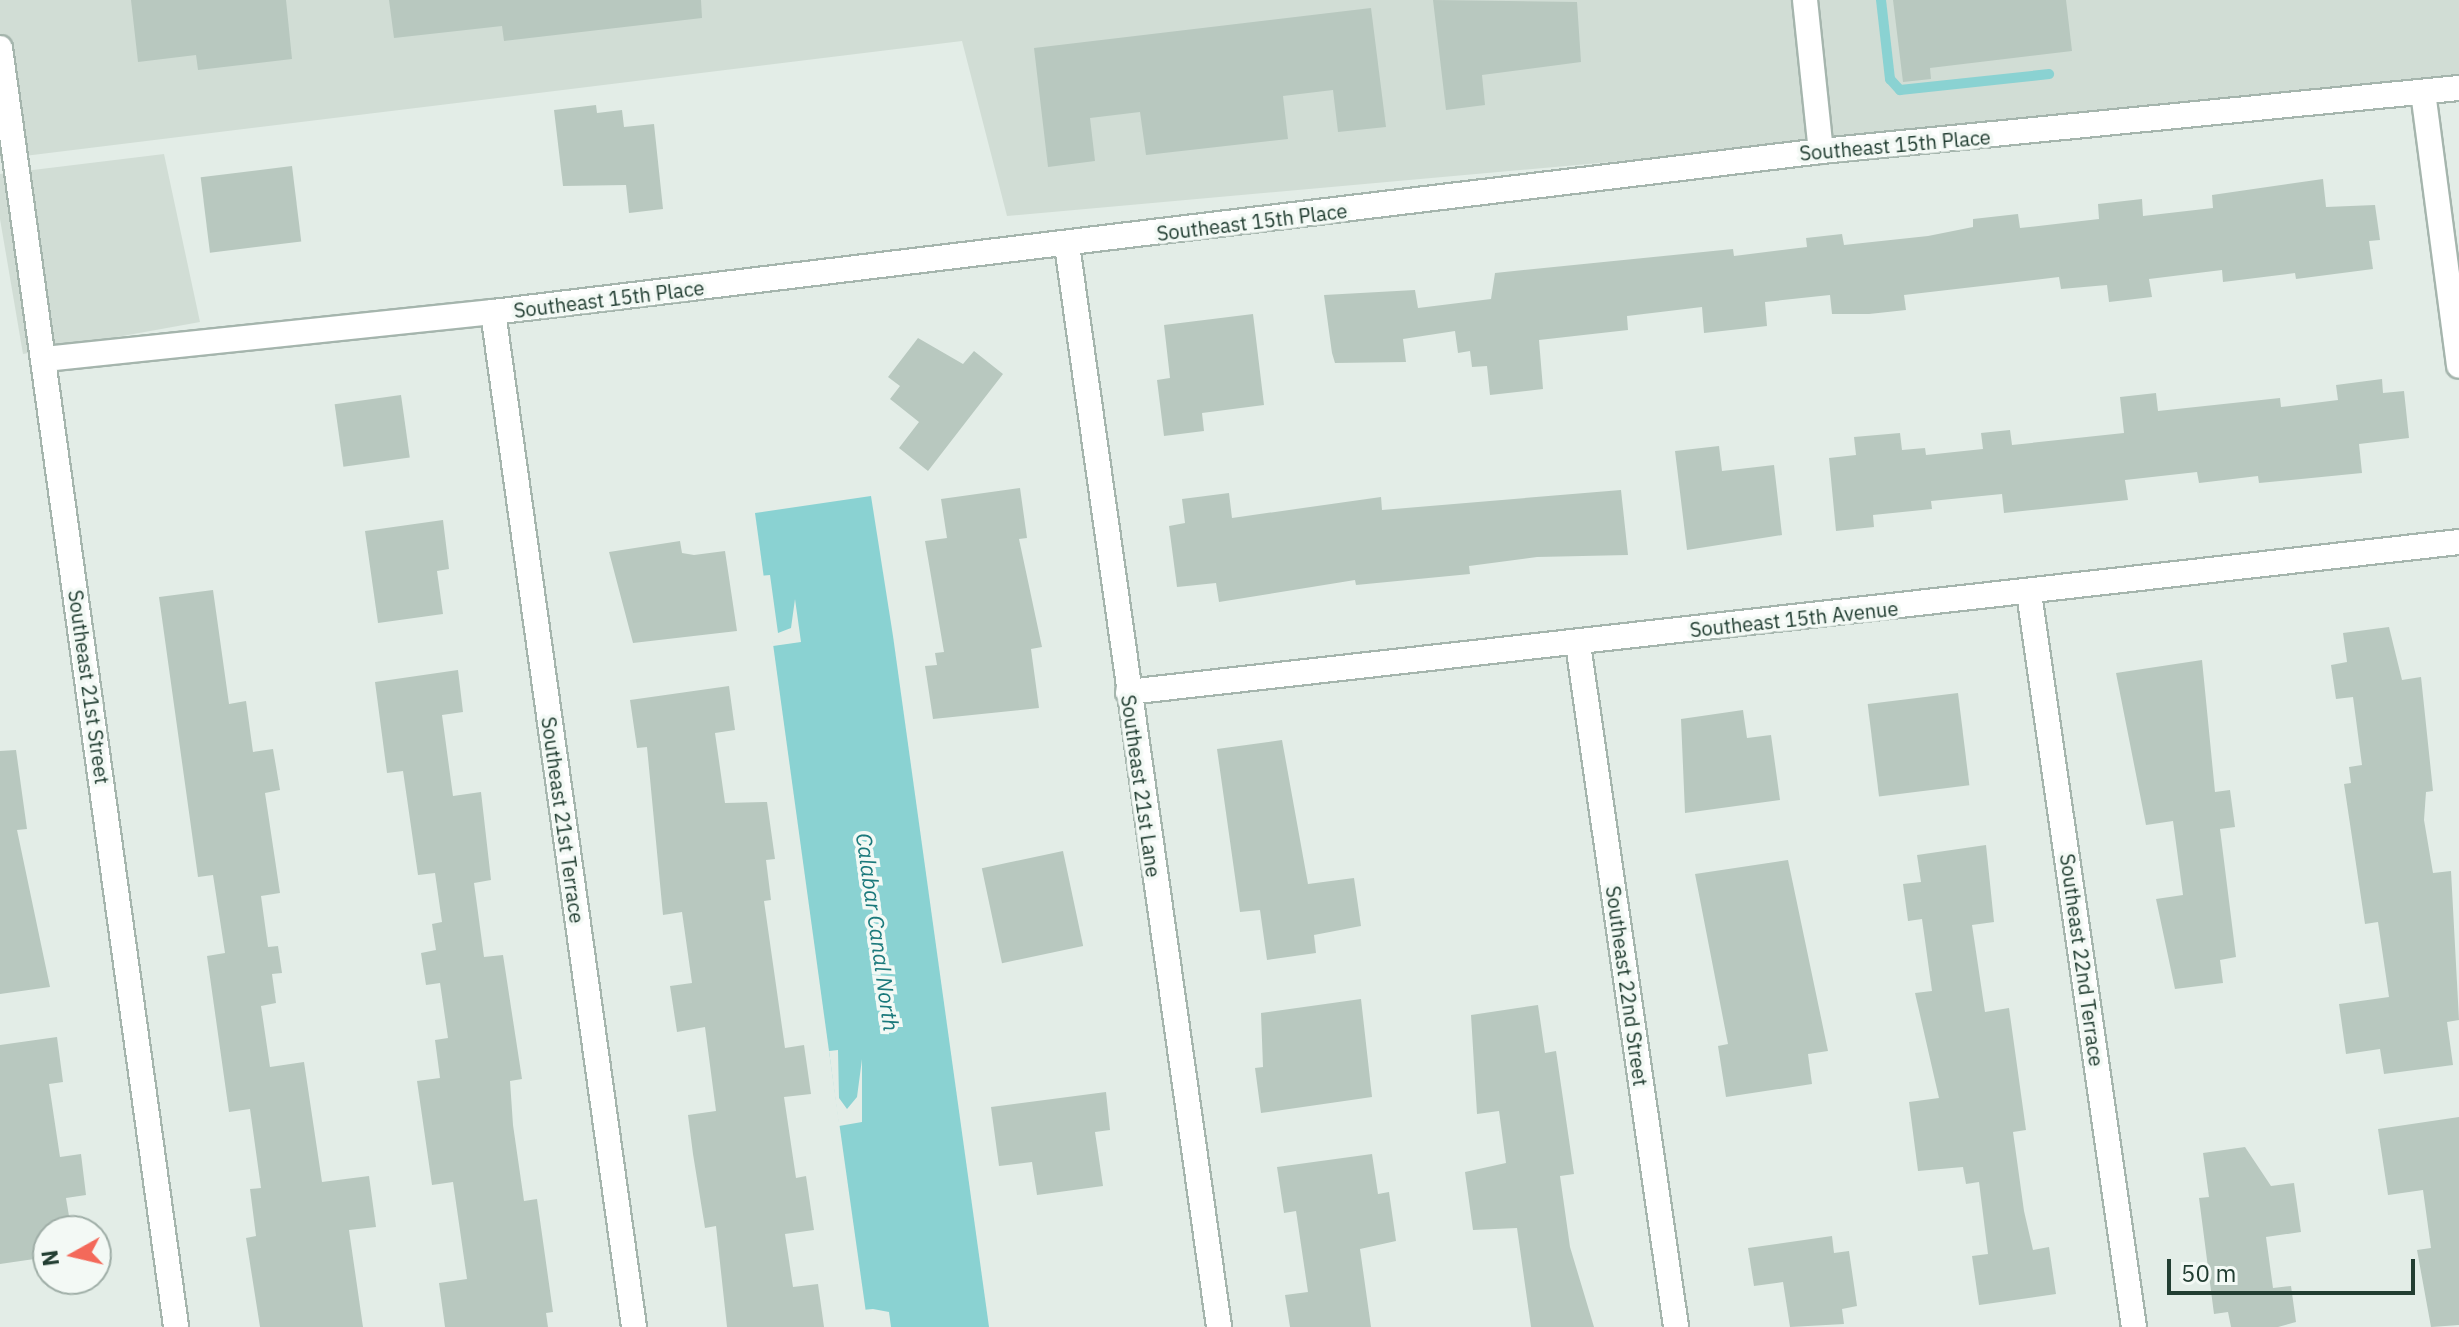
<!DOCTYPE html>
<style>
body{margin:0}
#map{position:relative;width:2459px;height:1327px;overflow:hidden;background:#e3ede7;font-family:"IBM Plex Sans",sans-serif}
div>[style]{position:absolute}
.built>*{inset:0;background:#d1ddd5}
.water>*{inset:0;background:#8ad2d2}
.pier>*{inset:0;background:#e3ede7}
.stream>*{height:10px;margin:-5px;padding:0 5px;transform-origin:5px;border-radius:5px;background:#8ad2d2}
.building>*{inset:0;background:#b8c8bf;transform-origin:0 0}
.roads{filter:drop-shadow(2px 0 #a5b5ad) drop-shadow(-2px 0 #a5b5ad) drop-shadow(0 2px #a5b5ad) drop-shadow(0 -2px #a5b5ad)}
.minor>*{height:24px;margin:-12px;padding:0 12px;transform-origin:12px;border-radius:12px;background:#fff}
span{translate:-50% -50%;white-space:nowrap;text-align:center;line-height:1.15;-webkit-text-stroke:7px #f3f9f5;paint-order:stroke}
.street-label{font-size:20px;color:#223e32}
.water-label{font-size:22px;color:#1b797b;font-style:italic}
.north{position:absolute;left:32px;top:1215px;width:80px;height:80px;box-sizing:border-box;background:#f3f9f5;border:2px solid #9faea7;border-radius:50%;rotate:262deg;font-size:22px;font-weight:700;line-height:32px;text-align:center;color:#223e32}
.north::after{content:'';display:block;margin:auto;width:28px;height:36px;background:#f3695a;clip-path:polygon(50% 0,100% 100%,50% 72%,0 100%)}
.scale{position:absolute;left:2167px;top:1259px;width:248px;height:36px;box-sizing:border-box;border:4px solid #223e32;border-top:0;padding-left:10px;font-size:24px;line-height:28px;white-space:nowrap;color:#223e32;-webkit-text-stroke:6px #f3f9f5;paint-order:stroke}
</style>
<div id="map">
<div class="built">
<i style="clip-path:polygon(0 0,2459px 0,2459px 86px,1007px 216px,962px 41px,0 159px)"></i>
<i style="clip-path:polygon(164px 154px,200px 322px,23px 354px,0 219px,0 174px)"></i>
</div>
<div class="water">
<i style="clip-path:polygon(871px 496px,893px 636px,989px 1327px,868px 1327px,829px 1051px,755px 513px)"></i>
</div>
<div class="pier">
<i style="clip-path:polygon(770px 575px,778px 633px,791px 628px,795px 599px,801px 642px,773px 646px,759px 576px)"></i>
<i style="clip-path:polygon(838px 1050px,839px 1098px,847px 1109px,857px 1097px,862px 1059px,862px 1122px,839px 1126px,829px 1051px)"></i>
<i style="clip-path:polygon(873px 1309px,889px 1312px,891px 1327px,864px 1327px,862px 1310px)"></i>
</div>
<div class="stream">
<i style="left:1881px;top:0;width:80px;rotate:83.5deg"></i>
<i style="left:1890px;top:79px;width:15px;rotate:48deg"></i>
<i style="left:1900px;top:90px;width:150px;rotate:-6.1deg"></i>
</div>
<div class="building">
<i style="clip-path:polygon(131px 0,286px 0,292px 59px,198px 70px,196px 55px,138px 62px)"></i>
<i style="clip-path:polygon(389px 0,701px 0,702px 18px,504px 41px,502px 26px,394px 38px)"></i>
<i style="clip-path:polygon(1433px 0,1577px 2px,1581px 62px,1482px 75px,1485px 105px,1446px 110px)"></i>
<i style="clip-path:polygon(1893px 0,2066px 0,2072px 51px,1930px 68px,1931px 79px,1903px 82px)"></i>
<i style="clip-path:polygon(1371px 8px,1386px 127px,1338px 132px,1333px 90px,1283px 96px,1288px 139px,1146px 155px,1140px 112px,1090px 118px,1095px 161px,1048px 167px,1034px 48px)"></i>
<i style="clip-path:polygon(596px 105px,597px 113px,622px 110px,624px 127px,654px 124px,663px 209px,629px 213px,626px 185px,563px 186px,554px 110px)"></i>
<i style="left:292px;top:166px;width:76px;height:92px;rotate:83deg"></i>
<i style="clip-path:polygon(2323px 179px,2326px 207px,2375px 205px,2380px 240px,2369px 241px,2373px 269px,2296px 279px,2295px 273px,2223px 282px,2222px 270px,2149px 279px,2152px 297px,2109px 302px,2107px 285px,2061px 289px,2059px 277px,1904px 295px,1906px 310px,1869px 314px,1832px 314px,1830px 295px,1765px 302px,1767px 326px,1704px 333px,1702px 307px,1627px 316px,1628px 330px,1539px 340px,1543px 389px,1490px 395px,1487px 366px,1472px 367px,1470px 351px,1458px 353px,1455px 331px,1403px 339px,1406px 362px,1335px 363px,1332px 353px,1324px 295px,1415px 290px,1418px 308px,1491px 299px,1495px 273px,1733px 249px,1734px 256px,1807px 247px,1806px 238px,1842px 234px,1844px 245px,1928px 236px,1973px 227px,1973px 219px,2018px 214px,2020px 228px,2099px 219px,2098px 204px,2142px 199px,2143px 216px,2213px 208px,2212px 195px)"></i>
<i style="clip-path:polygon(1253px 314px,1264px 405px,1202px 413px,1204px 431px,1164px 436px,1157px 380px,1170px 378px,1164px 325px)"></i>
<i style="clip-path:polygon(918px 338px,963px 364px,974px 351px,1003px 374px,928px 471px,899px 448px,919px 422px,890px 399px,900px 386px,888px 377px)"></i>
<i style="clip-path:polygon(2382px 379px,2383px 393px,2404px 391px,2409px 438px,2359px 444px,2362px 473px,2259px 483px,2258px 476px,2199px 483px,2197px 472px,2125px 480px,2128px 500px,2004px 513px,2002px 494px,1931px 501px,1932px 509px,1873px 515px,1874px 527px,1836px 531px,1829px 458px,1856px 455px,1854px 437px,1900px 433px,1902px 450px,1925px 448px,1926px 455px,1983px 449px,1981px 433px,2010px 430px,2012px 445px,2124px 433px,2120px 397px,2156px 393px,2158px 411px,2280px 398px,2281px 407px,2338px 400px,2336px 385px)"></i>
<i style="left:401px;top:395px;width:63px;height:67px;rotate:82deg"></i>
<i style="clip-path:polygon(1719px 446px,1722px 471px,1774px 465px,1782px 535px,1687px 550px,1675px 451px)"></i>
<i style="clip-path:polygon(1020px 488px,1027px 538px,1019px 539px,1042px 647px,1031px 649px,1039px 708px,933px 719px,925px 666px,937px 665px,935px 653px,944px 652px,925px 541px,947px 538px,941px 499px)"></i>
<i style="clip-path:polygon(1621px 490px,1628px 555px,1537px 557px,1469px 566px,1470px 574px,1356px 585px,1355px 580px,1219px 602px,1216px 583px,1177px 587px,1169px 526px,1185px 523px,1182px 499px,1229px 493px,1232px 518px,1381px 497px,1382px 510px)"></i>
<i style="clip-path:polygon(443px 520px,449px 569px,437px 571px,443px 614px,378px 623px,365px 531px)"></i>
<i style="clip-path:polygon(680px 541px,682px 553px,694px 555px,725px 551px,737px 631px,633px 643px,609px 552px)"></i>
<i style="clip-path:polygon(213px 590px,229px 704px,246px 701px,253px 752px,273px 749px,280px 790px,265px 793px,280px 893px,261px 896px,268px 947px,278px 946px,282px 973px,272px 974px,276px 1003px,261px 1006px,270px 1067px,304px 1062px,322px 1182px,369px 1176px,376px 1227px,349px 1230px,363px 1327px,260px 1327px,246px 1238px,256px 1236px,250px 1189px,261px 1188px,250px 1109px,229px 1112px,207px 956px,225px 953px,213px 875px,198px 877px,159px 597px)"></i>
<i style="clip-path:polygon(2389px 627px,2402px 680px,2421px 677px,2433px 791px,2426px 792px,2424px 820px,2433px 873px,2451px 871px,2459px 1020px,2447px 1022px,2453px 1065px,2384px 1074px,2380px 1049px,2346px 1054px,2339px 1004px,2389px 997px,2378px 922px,2365px 924px,2344px 784px,2351px 783px,2349px 767px,2362px 765px,2353px 697px,2336px 699px,2331px 665px,2347px 662px,2343px 633px)"></i>
<i style="clip-path:polygon(2202px 660px,2215px 792px,2230px 790px,2235px 827px,2220px 829px,2236px 957px,2220px 960px,2223px 983px,2175px 989px,2156px 899px,2183px 895px,2173px 821px,2146px 825px,2116px 673px)"></i>
<i style="clip-path:polygon(458px 670px,463px 712px,442px 715px,453px 796px,481px 792px,491px 880px,474px 883px,484px 957px,503px 955px,522px 1079px,510px 1081px,513px 1125px,524px 1201px,537px 1199px,553px 1312px,546px 1313px,548px 1327px,445px 1327px,439px 1283px,467px 1279px,453px 1182px,432px 1185px,417px 1081px,440px 1078px,435px 1040px,448px 1038px,440px 983px,426px 985px,421px 953px,436px 950px,432px 924px,442px 922px,435px 873px,418px 875px,403px 771px,387px 773px,375px 682px)"></i>
<i style="clip-path:polygon(729px 686px,735px 730px,715px 733px,725px 803px,767px 802px,775px 859px,766px 860px,771px 900px,764px 901px,785px 1048px,804px 1045px,811px 1094px,784px 1097px,796px 1178px,806px 1176px,814px 1230px,785px 1234px,793px 1287px,818px 1284px,824px 1327px,727px 1327px,716px 1226px,705px 1228px,693px 1154px,688px 1115px,716px 1111px,705px 1027px,677px 1032px,670px 986px,692px 983px,682px 912px,663px 915px,647px 747px,637px 748px,630px 700px)"></i>
<i style="left:1958px;top:693px;width:93px;height:91px;rotate:83deg"></i>
<i style="clip-path:polygon(1743px 710px,1747px 738px,1771px 735px,1780px 800px,1685px 813px,1681px 719px)"></i>
<i style="clip-path:polygon(1282px 740px,1308px 884px,1354px 878px,1361px 926px,1314px 935px,1316px 953px,1267px 960px,1260px 910px,1240px 912px,1217px 749px)"></i>
<i style="clip-path:polygon(16px 750px,27px 829px,17px 830px,50px 987px,0 994px,0 751px)"></i>
<i style="clip-path:polygon(1986px 845px,1994px 922px,1972px 925px,1985px 1012px,2009px 1008px,2026px 1130px,2013px 1132px,2024px 1211px,2033px 1250px,2049px 1247px,2056px 1294px,1979px 1305px,1972px 1256px,1988px 1254px,1979px 1182px,1966px 1184px,1963px 1167px,1918px 1171px,1909px 1102px,1939px 1098px,1915px 993px,1932px 991px,1922px 919px,1908px 921px,1903px 884px,1921px 882px,1917px 855px)"></i>
<i style="left:1063px;top:851px;width:97px;height:83px;rotate:78deg"></i>
<i style="clip-path:polygon(1788px 860px,1828px 1051px,1808px 1054px,1812px 1084px,1726px 1097px,1718px 1046px,1728px 1044px,1695px 874px)"></i>
<i style="clip-path:polygon(1361px 999px,1372px 1097px,1261px 1113px,1255px 1068px,1263px 1067px,1261px 1013px)"></i>
<i style="clip-path:polygon(1538px 1005px,1545px 1053px,1556px 1051px,1574px 1174px,1560px 1176px,1570px 1247px,1594px 1327px,1531px 1327px,1517px 1228px,1473px 1230px,1465px 1172px,1506px 1163px,1499px 1111px,1477px 1114px,1471px 1015px)"></i>
<i style="clip-path:polygon(57px 1037px,63px 1082px,49px 1084px,60px 1157px,81px 1154px,86px 1195px,66px 1198px,71px 1228px,48px 1231px,48px 1257px,0 1264px,0 1045px)"></i>
<i style="clip-path:polygon(1106px 1092px,1110px 1130px,1095px 1132px,1103px 1186px,1037px 1195px,1032px 1162px,999px 1166px,991px 1107px)"></i>
<i style="clip-path:polygon(2459px 1117px,2459px 1325px,2431px 1327px,2417px 1250px,2431px 1248px,2423px 1190px,2388px 1195px,2378px 1129px)"></i>
<i style="clip-path:polygon(2245px 1147px,2271px 1186px,2294px 1183px,2301px 1232px,2266px 1237px,2273px 1288px,2291px 1286px,2296px 1322px,2278px 1327px,2231px 1327px,2228px 1312px,2214px 1314px,2199px 1198px,2209px 1197px,2203px 1153px)"></i>
<i style="clip-path:polygon(1372px 1154px,1378px 1194px,1389px 1192px,1396px 1241px,1360px 1249px,1371px 1327px,1290px 1327px,1285px 1295px,1308px 1292px,1296px 1211px,1284px 1213px,1277px 1167px)"></i>
<i style="clip-path:polygon(1832px 1236px,1834px 1253px,1849px 1251px,1857px 1306px,1842px 1309px,1844px 1324px,1790px 1327px,1783px 1282px,1754px 1286px,1748px 1248px)"></i>
</div>
<div class="roads">
<div class="minor">
<i style="left:1805px;top:0;width:152px;rotate:84deg"></i>
<i style="left:0;top:48px;width:1291px;rotate:82.16deg"></i>
<i style="left:2423px;top:92px;width:276px;rotate:82.5deg"></i>
<i style="left:1067px;top:245px;width:1093px;rotate:82deg"></i>
<i style="left:493px;top:312px;width:1025px;rotate:82.09deg"></i>
<i style="left:45px;top:359px;width:450px;rotate:-6deg"></i>
<i style="left:493px;top:312px;width:1338px;rotate:-6.91deg"></i>
<i style="left:1821px;top:151px;width:641px;rotate:-5.64deg"></i>
<i style="left:2029px;top:593px;width:741px;rotate:81.86deg"></i>
<i style="left:1578px;top:644px;width:690px;rotate:81.83deg"></i>
<i style="left:1128px;top:692px;width:1339px;rotate:-6.43deg"></i>
</div>
</div>
<div class="street-label">
<span style="left:1895px;top:145px;rotate:-5deg">Southeast 15th Place</span>
<span style="left:1252px;top:222px;rotate:-7deg">Southeast 15th Place</span>
<span style="left:609px;top:299px;rotate:-7deg">Southeast 15th Place</span>
<span style="left:1794px;top:619px;rotate:-6deg">Southeast 15th Avenue</span>
<span style="left:89px;top:687px;rotate:82deg">Southeast 21st Street</span>
<span style="left:1141px;top:786px;rotate:82deg">Southeast 21st Lane</span>
<span style="left:563px;top:820px;rotate:82deg">Southeast 21st Terrace</span>
<span style="left:2082px;top:960px;rotate:82deg">Southeast 22nd Terrace</span>
<span style="left:1627px;top:986px;rotate:82deg">Southeast 22nd Street</span>
</div>
<div class="water-label">
<span style="left:878px;top:932px;rotate:82deg">Calabar Canal North</span>
</div>
<div class="north">N</div>
<div class="scale">50 m</div>
</div>
